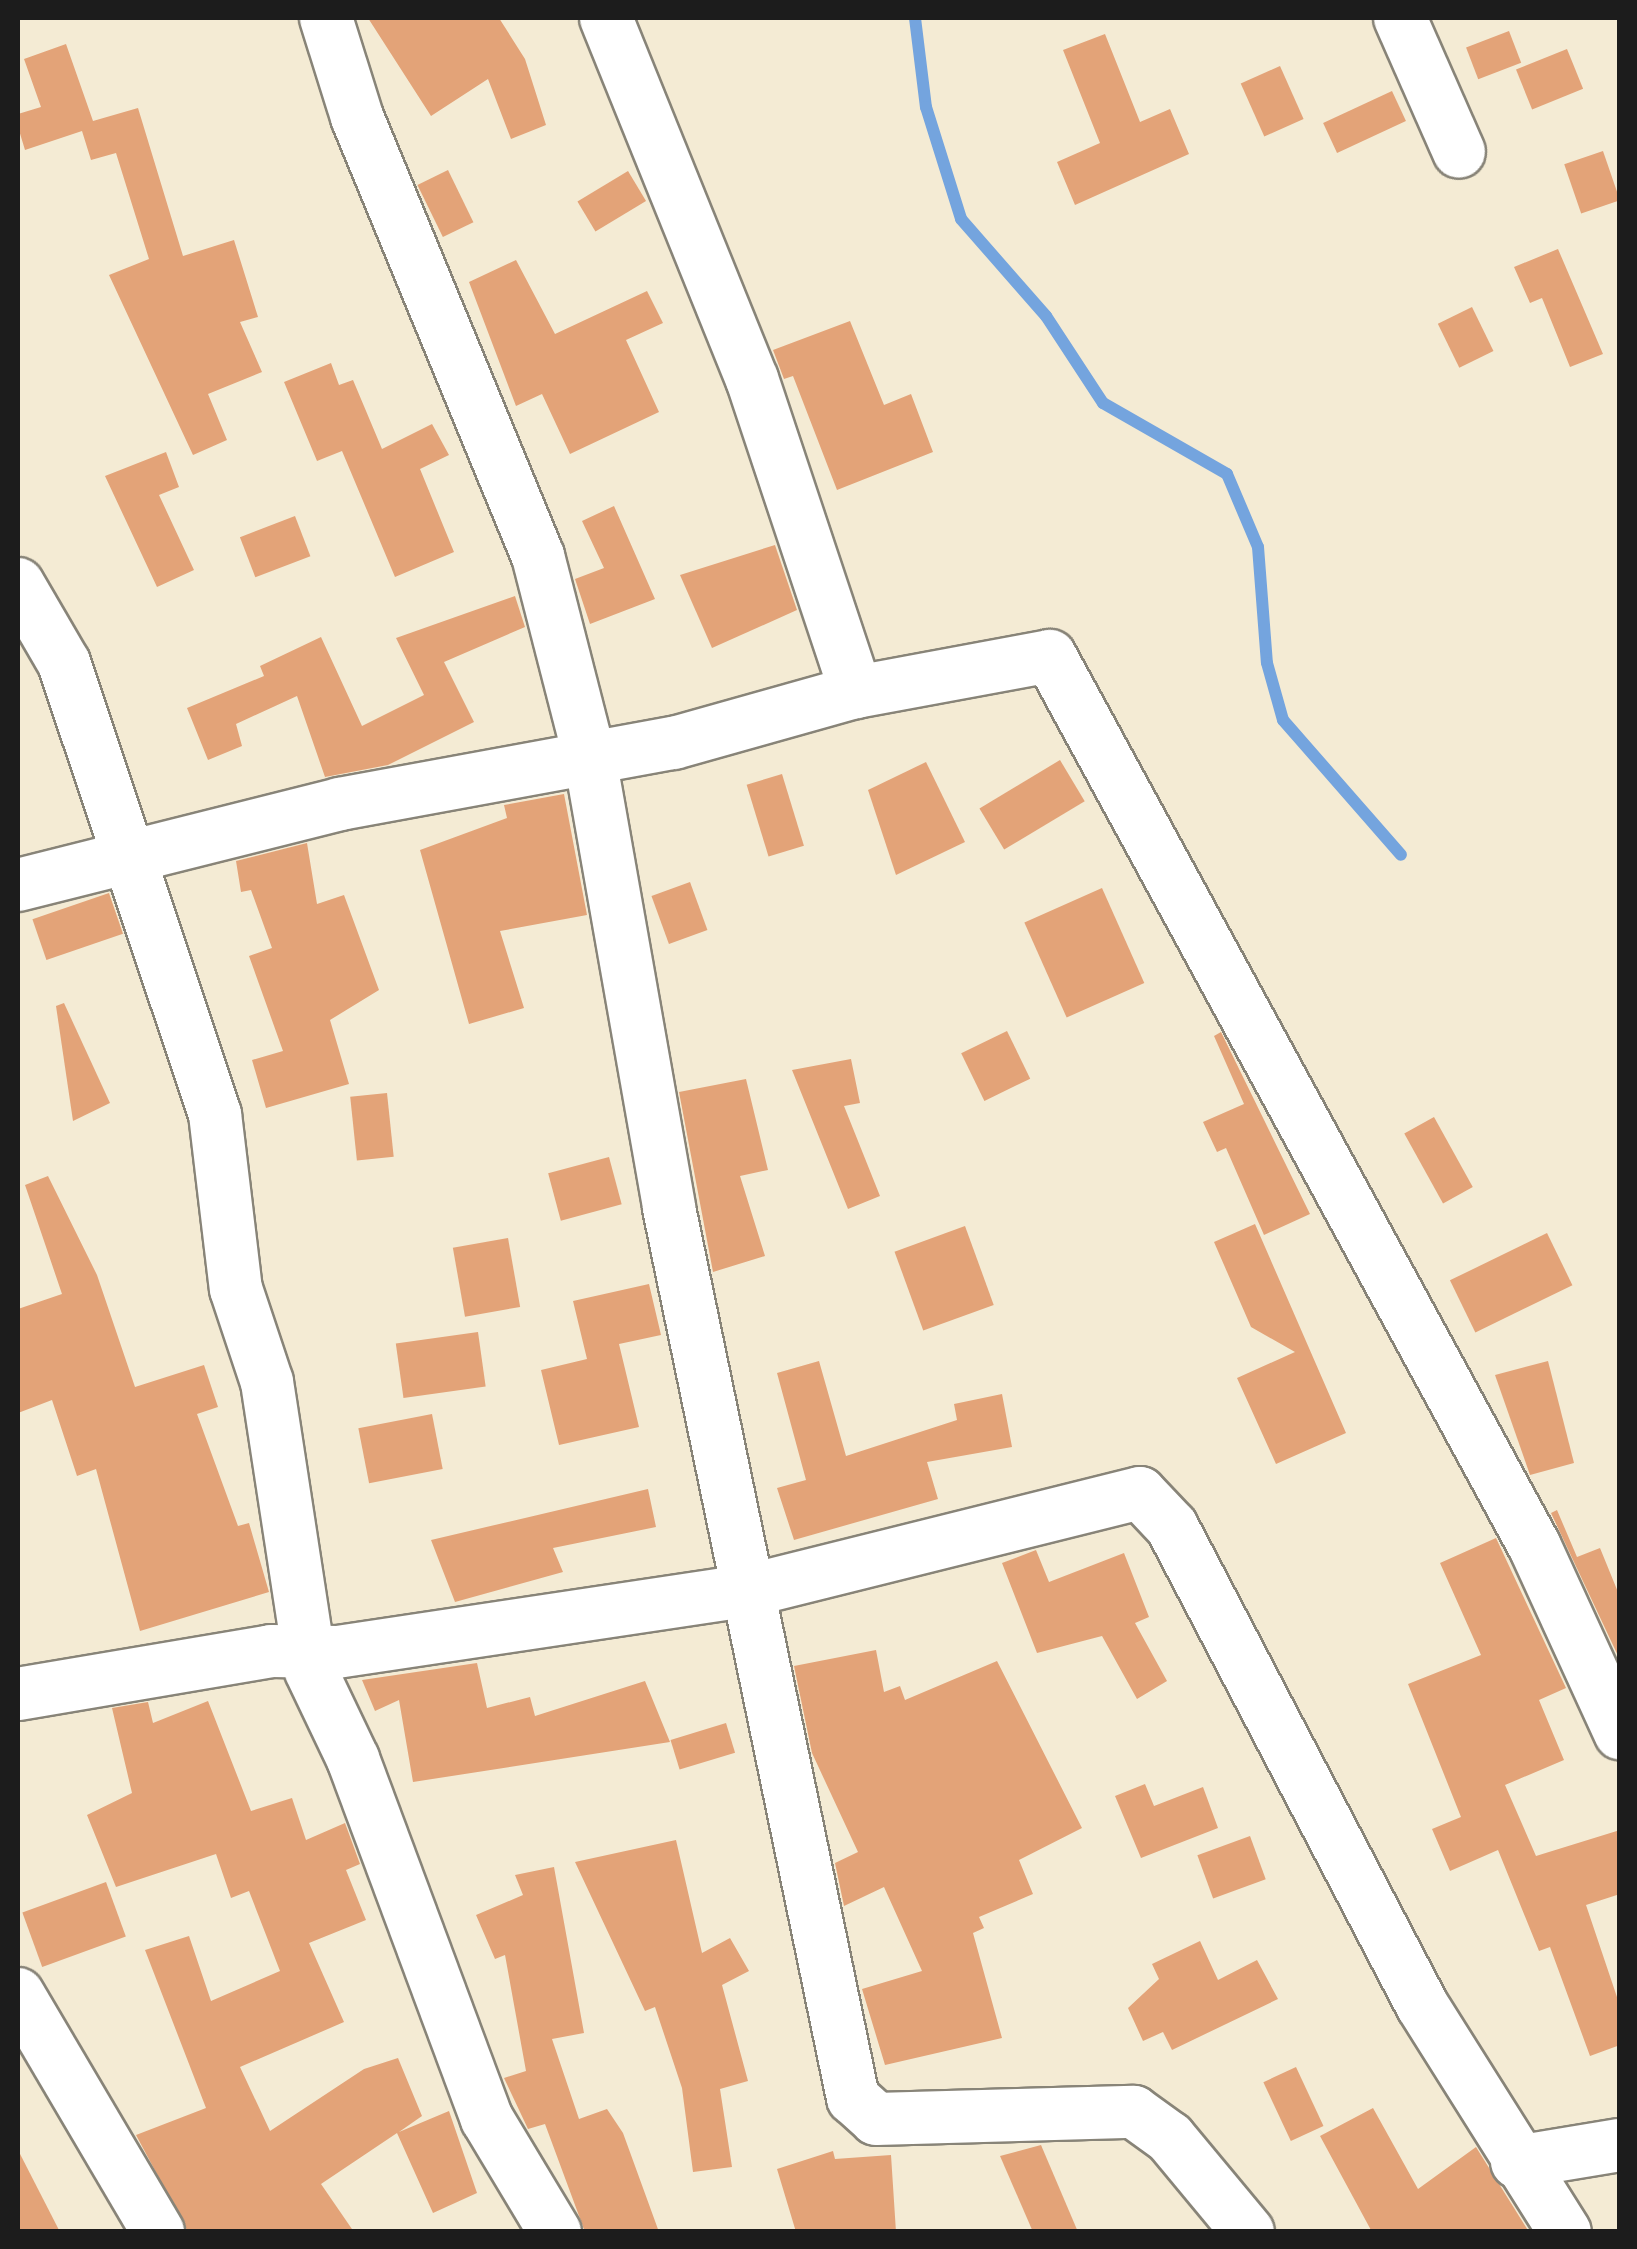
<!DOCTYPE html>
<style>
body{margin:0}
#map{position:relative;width:1637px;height:2249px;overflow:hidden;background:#f4ebd4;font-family:"Architects Daughter",sans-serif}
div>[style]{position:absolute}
.stream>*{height:12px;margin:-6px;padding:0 6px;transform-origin:6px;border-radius:6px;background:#74a4de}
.building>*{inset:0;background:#e3a378;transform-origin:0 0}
.roads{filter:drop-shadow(2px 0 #888478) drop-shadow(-2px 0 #888478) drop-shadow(0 2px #888478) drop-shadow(0 -2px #888478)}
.minor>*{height:52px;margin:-26px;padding:0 26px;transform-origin:26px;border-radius:26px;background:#fff}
span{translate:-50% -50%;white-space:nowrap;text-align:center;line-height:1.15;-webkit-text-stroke:9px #fbf7ec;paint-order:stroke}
.frame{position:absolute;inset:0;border:20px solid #1c1c1c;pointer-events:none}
</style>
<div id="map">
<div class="stream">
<i style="left:915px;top:18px;width:90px;rotate:83deg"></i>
<i style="left:926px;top:107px;width:117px;rotate:72.6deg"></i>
<i style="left:961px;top:219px;width:129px;rotate:48.8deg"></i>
<i style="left:1046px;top:316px;width:104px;rotate:56.8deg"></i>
<i style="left:1103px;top:403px;width:143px;rotate:29.8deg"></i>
<i style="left:1227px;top:474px;width:79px;rotate:67deg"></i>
<i style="left:1258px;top:547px;width:116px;rotate:85.6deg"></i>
<i style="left:1267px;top:663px;width:59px;rotate:74.3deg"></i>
<i style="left:1283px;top:720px;width:179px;rotate:48.8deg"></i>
</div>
<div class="building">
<i style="clip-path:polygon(368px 18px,499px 18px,525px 59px,546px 125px,511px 139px,488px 79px,431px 116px)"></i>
<i style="left:1509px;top:31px;width:34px;height:46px;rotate:69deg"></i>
<i style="clip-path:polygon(1105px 34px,1140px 122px,1170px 109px,1189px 154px,1075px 205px,1057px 162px,1100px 143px,1063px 50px)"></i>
<i style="clip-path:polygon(66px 44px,93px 121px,138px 108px,183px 256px,234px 240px,258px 317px,240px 322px,262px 372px,208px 394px,227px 440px,193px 455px,109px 275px,149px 259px,116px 153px,91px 160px,82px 131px,25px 150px,18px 127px,18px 114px,41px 107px,24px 59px)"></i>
<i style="left:1567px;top:49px;width:43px;height:55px;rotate:68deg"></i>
<i style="left:1280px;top:66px;width:58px;height:43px;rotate:66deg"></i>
<i style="left:1392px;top:91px;width:33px;height:76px;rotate:65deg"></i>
<i style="left:1603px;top:151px;width:52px;height:41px;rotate:71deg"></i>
<i style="left:448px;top:170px;width:58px;height:34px;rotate:64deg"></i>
<i style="left:628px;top:171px;width:35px;height:59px;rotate:59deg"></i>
<i style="clip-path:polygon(1558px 249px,1603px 354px,1570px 367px,1542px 298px,1530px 303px,1514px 267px)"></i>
<i style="clip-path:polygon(516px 260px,555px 334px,647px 291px,663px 323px,626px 340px,659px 412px,570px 454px,542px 394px,516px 406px,469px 282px)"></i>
<i style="left:1472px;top:307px;width:49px;height:38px;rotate:64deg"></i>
<i style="clip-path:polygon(850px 321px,884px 405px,911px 394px,933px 452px,837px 490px,793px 376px,784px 379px,773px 350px)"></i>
<i style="clip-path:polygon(331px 363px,339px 385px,353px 380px,382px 449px,432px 424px,449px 455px,420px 469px,454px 552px,395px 577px,342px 451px,317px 461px,284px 382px)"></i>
<i style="clip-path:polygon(166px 452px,179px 487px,159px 495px,194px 570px,157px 587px,105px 476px)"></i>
<i style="clip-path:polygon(614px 506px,655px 599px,590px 624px,575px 579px,604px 568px,582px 521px)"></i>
<i style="left:295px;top:516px;width:43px;height:59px;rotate:69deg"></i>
<i style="clip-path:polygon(775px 545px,797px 610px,712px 648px,680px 575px)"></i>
<i style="clip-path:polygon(515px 596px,525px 627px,444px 662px,474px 722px,388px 765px,325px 777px,297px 696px,236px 724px,242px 746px,208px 760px,187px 708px,264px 676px,260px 666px,321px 637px,362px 726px,424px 695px,396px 638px)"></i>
<i style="left:1060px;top:760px;width:48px;height:94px;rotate:59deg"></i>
<i style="clip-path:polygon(926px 762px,965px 842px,896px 875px,868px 790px)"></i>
<i style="left:782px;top:774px;width:75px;height:37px;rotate:73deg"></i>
<i style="clip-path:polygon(564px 794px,587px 915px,500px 931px,524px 1008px,469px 1024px,420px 850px,507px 818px,504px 805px)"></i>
<i style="clip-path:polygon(307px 843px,317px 904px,344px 895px,379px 990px,330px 1020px,349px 1084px,266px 1108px,252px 1060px,283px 1051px,249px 956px,272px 948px,251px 890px,241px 892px,236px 861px)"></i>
<i style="left:690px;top:882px;width:51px;height:41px;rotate:70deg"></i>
<i style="left:1102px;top:888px;width:104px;height:85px;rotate:66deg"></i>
<i style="left:109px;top:893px;width:43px;height:81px;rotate:71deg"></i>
<i style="clip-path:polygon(64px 1003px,110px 1103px,73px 1121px,56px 1006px)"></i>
<i style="left:1007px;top:1031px;width:53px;height:51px;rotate:64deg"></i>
<i style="clip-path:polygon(1221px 1032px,1310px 1214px,1264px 1235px,1226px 1148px,1217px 1152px,1203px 1122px,1244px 1104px,1214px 1036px)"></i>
<i style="clip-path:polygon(851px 1059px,860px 1103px,844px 1106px,880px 1196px,848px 1209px,792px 1070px)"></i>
<i style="clip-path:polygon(746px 1079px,768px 1170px,740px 1176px,765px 1256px,713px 1272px,679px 1092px)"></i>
<i style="left:387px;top:1093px;width:64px;height:37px;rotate:84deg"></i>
<i style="left:1434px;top:1117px;width:80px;height:34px;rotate:61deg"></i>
<i style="left:609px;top:1157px;width:49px;height:63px;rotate:75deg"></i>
<i style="clip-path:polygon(48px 1176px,97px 1275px,135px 1387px,204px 1365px,218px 1407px,197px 1414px,238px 1526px,249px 1523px,269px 1592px,140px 1631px,96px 1469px,77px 1476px,52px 1400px,18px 1413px,18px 1309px,62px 1294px,25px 1185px)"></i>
<i style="clip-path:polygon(1255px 1224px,1346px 1433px,1276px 1464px,1237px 1378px,1295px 1352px,1251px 1327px,1214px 1242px)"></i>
<i style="left:965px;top:1226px;width:84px;height:75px;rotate:70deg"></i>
<i style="left:1547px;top:1233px;width:58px;height:108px;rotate:64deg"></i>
<i style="left:508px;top:1238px;width:70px;height:56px;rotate:80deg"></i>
<i style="clip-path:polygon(649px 1284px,661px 1335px,619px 1344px,639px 1427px,559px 1445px,541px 1370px,587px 1359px,573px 1301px)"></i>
<i style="left:478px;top:1332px;width:55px;height:83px;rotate:82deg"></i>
<i style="clip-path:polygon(819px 1361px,846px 1456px,957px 1420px,954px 1404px,1002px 1394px,1012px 1447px,927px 1462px,938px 1499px,794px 1540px,777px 1488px,806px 1480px,777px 1373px)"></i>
<i style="clip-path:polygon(1548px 1361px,1574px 1463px,1530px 1475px,1495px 1375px)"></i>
<i style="left:432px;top:1414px;width:56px;height:75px;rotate:79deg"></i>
<i style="clip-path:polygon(648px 1489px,656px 1527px,553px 1548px,563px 1572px,455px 1602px,431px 1540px)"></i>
<i style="clip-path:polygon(1557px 1510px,1577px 1557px,1600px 1548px,1620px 1597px,1620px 1660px,1551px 1513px)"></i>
<i style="clip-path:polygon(1496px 1538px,1566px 1688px,1539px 1700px,1564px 1760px,1505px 1785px,1536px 1856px,1620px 1830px,1620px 1894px,1586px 1905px,1620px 2006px,1620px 2045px,1590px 2056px,1550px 1947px,1539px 1951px,1498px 1850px,1450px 1871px,1432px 1829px,1461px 1817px,1408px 1684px,1481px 1655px,1440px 1563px)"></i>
<i style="clip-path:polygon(1036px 1550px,1049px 1582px,1124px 1553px,1149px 1617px,1135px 1623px,1167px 1681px,1137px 1699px,1102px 1636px,1037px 1653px,1002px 1563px)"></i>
<i style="clip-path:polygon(876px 1650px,884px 1692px,900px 1686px,905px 1700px,997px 1661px,1082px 1828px,1019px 1860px,1033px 1894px,979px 1917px,984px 1928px,973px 1933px,1002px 2038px,885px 2065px,862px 1989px,922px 1971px,884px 1887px,844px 1906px,835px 1863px,858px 1852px,812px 1753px,794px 1666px)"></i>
<i style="clip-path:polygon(477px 1663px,487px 1708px,530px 1697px,535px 1716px,645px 1681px,670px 1742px,413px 1782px,399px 1700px,375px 1711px,362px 1680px)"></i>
<i style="clip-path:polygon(208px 1701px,251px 1811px,292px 1798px,306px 1840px,345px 1823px,360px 1864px,346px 1870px,366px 1920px,309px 1943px,344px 2022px,240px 2067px,270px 2131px,364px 2069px,398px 2058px,422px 2116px,399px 2132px,449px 2111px,477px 2193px,433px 2213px,397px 2133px,321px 2184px,354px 2232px,188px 2232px,136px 2135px,206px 2108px,145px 1950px,189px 1936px,211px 2001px,280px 1971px,249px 1891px,231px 1898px,216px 1854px,116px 1887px,87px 1815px,132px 1793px,112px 1708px,148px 1702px,153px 1723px)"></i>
<i style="left:726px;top:1723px;width:31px;height:58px;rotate:73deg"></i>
<i style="clip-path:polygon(1145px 1784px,1154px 1806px,1203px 1787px,1218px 1828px,1141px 1858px,1115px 1796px)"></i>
<i style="left:1250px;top:1836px;width:46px;height:56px;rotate:70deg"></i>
<i style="clip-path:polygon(676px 1840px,702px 1953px,730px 1938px,749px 1971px,722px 1985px,748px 2081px,720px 2089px,732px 2167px,693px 2172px,682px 2088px,655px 2007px,645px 2011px,575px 1862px)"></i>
<i style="clip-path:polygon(554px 1867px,584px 2033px,552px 2039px,579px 2119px,607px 2109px,623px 2133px,659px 2232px,585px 2232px,545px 2124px,528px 2129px,504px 2078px,526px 2071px,505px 1955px,495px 1959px,476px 1915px,523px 1895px,515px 1875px)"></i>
<i style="left:106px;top:1882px;width:58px;height:89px;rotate:70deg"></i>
<i style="clip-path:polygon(1200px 1941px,1218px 1980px,1257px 1960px,1278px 1999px,1172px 2050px,1163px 2032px,1143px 2041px,1128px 2008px,1159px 1979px,1152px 1964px)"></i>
<i style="left:1296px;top:2067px;width:65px;height:36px;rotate:65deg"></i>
<i style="clip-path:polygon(1373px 2108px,1418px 2189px,1476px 2147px,1529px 2232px,1372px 2232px,1320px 2136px)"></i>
<i style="clip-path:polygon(1041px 2145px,1078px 2232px,1033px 2232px,1000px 2156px)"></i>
<i style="clip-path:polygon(18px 2150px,60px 2232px,18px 2232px)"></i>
<i style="clip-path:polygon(833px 2151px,835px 2159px,891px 2155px,896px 2232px,796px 2232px,777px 2169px)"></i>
</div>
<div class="roads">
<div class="minor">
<i style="left:326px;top:18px;width:104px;rotate:72.6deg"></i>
<i style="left:357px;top:117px;width:475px;rotate:67.6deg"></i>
<i style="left:538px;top:556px;width:209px;rotate:75.6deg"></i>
<i style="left:590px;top:758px;width:457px;rotate:80deg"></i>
<i style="left:669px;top:1208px;width:909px;rotate:78.32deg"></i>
<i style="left:853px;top:2098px;width:31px;rotate:42deg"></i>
<i style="left:876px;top:2119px;width:258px;rotate:-1.6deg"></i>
<i style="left:1134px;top:2112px;width:44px;rotate:35.8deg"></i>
<i style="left:1170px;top:2138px;width:122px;rotate:50.3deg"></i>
<i style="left:606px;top:18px;width:389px;rotate:68deg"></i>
<i style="left:752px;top:379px;width:330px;rotate:71.6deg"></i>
<i style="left:1400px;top:18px;width:146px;rotate:66.2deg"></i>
<i style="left:18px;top:584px;width:91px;rotate:59.8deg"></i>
<i style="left:64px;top:663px;width:476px;rotate:71.5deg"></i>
<i style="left:215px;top:1114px;width:176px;rotate:83.2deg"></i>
<i style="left:236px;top:1289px;width:98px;rotate:71.6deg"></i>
<i style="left:267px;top:1382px;width:292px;rotate:81.3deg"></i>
<i style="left:311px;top:1671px;width:98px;rotate:64.5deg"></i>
<i style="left:353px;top:1759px;width:384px;rotate:69.6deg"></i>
<i style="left:487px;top:2119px;width:132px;rotate:59deg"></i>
<i style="left:18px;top:885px;width:332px;rotate:-14.1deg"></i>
<i style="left:340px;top:804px;width:340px;rotate:-10.4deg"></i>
<i style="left:674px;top:743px;width:189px;rotate:-15.7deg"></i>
<i style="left:856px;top:692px;width:197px;rotate:-10.5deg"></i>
<i style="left:1050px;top:656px;width:1014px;rotate:61.44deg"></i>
<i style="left:1535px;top:1547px;width:205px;rotate:65.4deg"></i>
<i style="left:18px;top:1694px;width:257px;rotate:-9.6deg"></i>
<i style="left:271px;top:1651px;width:66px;rotate:0.9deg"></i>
<i style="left:337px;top:1652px;width:415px;rotate:-8.5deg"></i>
<i style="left:747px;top:1591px;width:405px;rotate:-14deg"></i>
<i style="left:1140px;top:1493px;width:47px;rotate:46.7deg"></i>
<i style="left:1172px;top:1527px;width:539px;rotate:62.39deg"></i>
<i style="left:1422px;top:2005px;width:268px;rotate:57.8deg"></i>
<i style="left:18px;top:1994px;width:276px;rotate:59.5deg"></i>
<i style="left:1517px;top:2162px;width:104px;rotate:-9.4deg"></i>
</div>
</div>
<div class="frame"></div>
</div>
